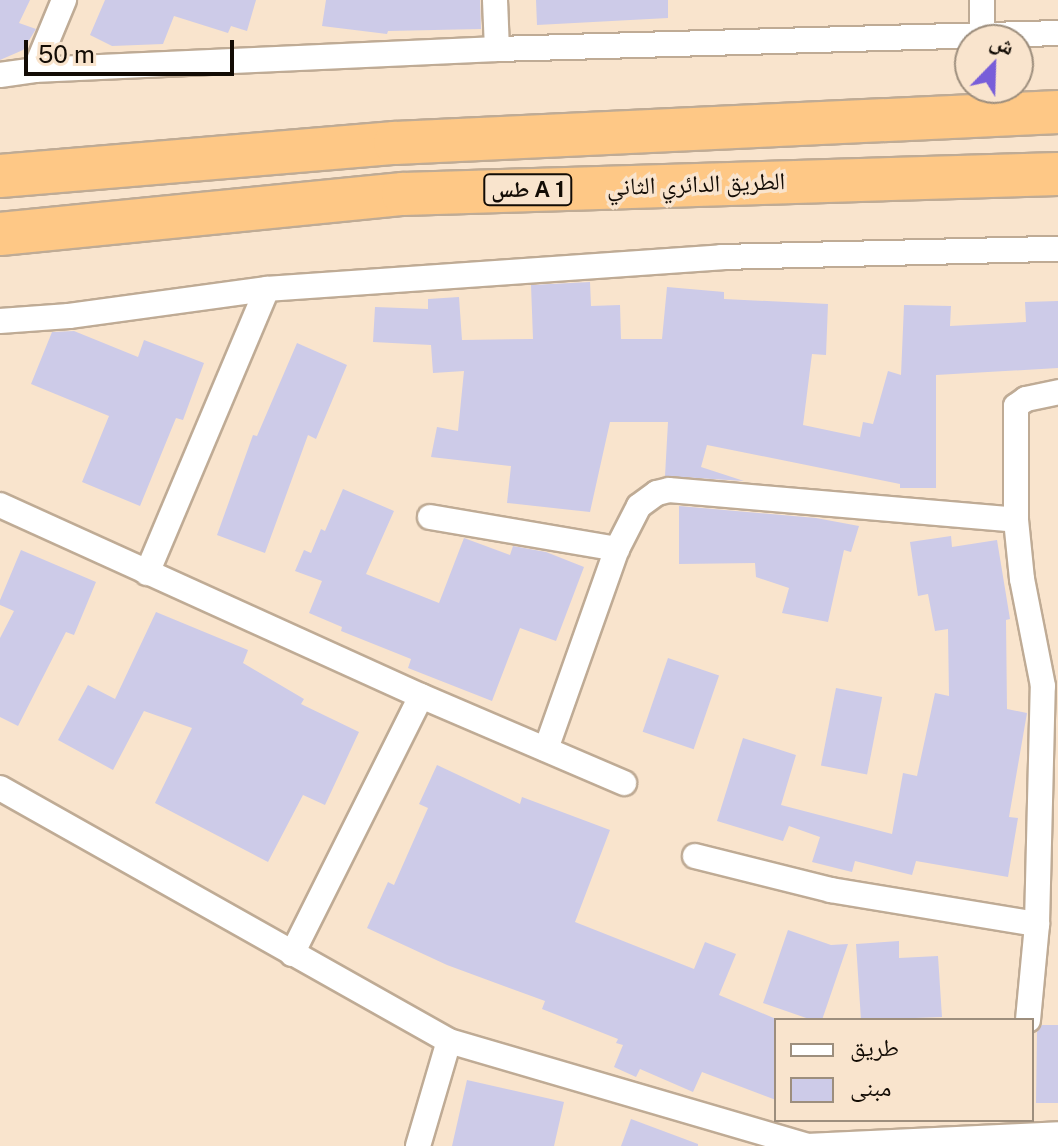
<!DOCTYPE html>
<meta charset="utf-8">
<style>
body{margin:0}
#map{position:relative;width:1058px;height:1146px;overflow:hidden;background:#f9e4cd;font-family:"Public Sans","Noto Naskh Arabic",sans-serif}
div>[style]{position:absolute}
.building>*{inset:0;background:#cdcbe8;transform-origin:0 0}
.roads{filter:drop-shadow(2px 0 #bfab95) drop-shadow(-2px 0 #bfab95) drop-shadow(0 2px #bfab95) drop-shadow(0 -2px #bfab95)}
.minor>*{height:24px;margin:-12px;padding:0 12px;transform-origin:12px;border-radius:12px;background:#fff}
.trunk>*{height:42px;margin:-21px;padding:0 21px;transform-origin:21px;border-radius:21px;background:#fec886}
span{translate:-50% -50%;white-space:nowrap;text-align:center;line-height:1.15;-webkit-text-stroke:7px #f9e4cd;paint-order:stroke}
.shield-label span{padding:2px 6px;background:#f9e4cd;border:2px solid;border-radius:6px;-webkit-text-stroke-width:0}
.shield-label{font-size:22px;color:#130c05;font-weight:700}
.street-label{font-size:24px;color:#130c05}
.legend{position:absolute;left:774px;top:1018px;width:260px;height:104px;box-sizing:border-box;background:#f9e4cd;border:2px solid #9d8e7d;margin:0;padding:10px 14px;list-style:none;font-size:24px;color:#130c05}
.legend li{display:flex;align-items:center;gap:16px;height:40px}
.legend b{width:40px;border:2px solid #9d8e7d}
.north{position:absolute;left:954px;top:24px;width:80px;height:80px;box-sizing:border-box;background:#f9e4cd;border:2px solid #9d8e7d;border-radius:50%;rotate:23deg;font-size:22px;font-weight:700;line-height:32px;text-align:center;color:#130c05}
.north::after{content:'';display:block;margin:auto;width:28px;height:36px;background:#785ed9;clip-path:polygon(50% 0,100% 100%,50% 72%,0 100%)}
.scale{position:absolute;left:24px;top:40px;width:210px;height:36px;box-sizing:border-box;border:4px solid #130c05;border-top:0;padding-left:10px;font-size:24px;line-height:28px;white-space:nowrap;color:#130c05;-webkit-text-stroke:6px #f9e4cd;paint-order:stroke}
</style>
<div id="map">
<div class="building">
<i style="clip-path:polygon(0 0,30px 0,19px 23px,36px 29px,23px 50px,0 60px)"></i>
<i style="clip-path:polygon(105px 0,256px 0,247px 31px,231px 26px,228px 33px,174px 16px,163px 44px,112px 46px,90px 35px)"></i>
<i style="clip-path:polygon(326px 0,480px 0,481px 29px,388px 31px,387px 34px,322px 26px)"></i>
<i style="clip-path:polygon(536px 0,668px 0,668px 18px,537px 25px)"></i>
<i style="clip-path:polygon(590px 282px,591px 306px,620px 305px,621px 339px,662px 339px,667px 287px,724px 292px,724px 299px,828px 304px,826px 355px,812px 354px,803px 425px,860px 437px,863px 422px,873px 424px,888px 371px,901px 375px,904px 305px,951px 306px,950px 326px,1026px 322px,1025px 302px,1058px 301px,1058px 368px,936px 375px,936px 488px,900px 488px,900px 484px,707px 445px,701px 467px,744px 481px,665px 476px,668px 422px,610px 422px,590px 512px,507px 503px,511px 466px,431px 457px,437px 427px,458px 431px,464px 371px,433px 373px,431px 345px,373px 342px,375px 307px,428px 309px,428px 299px,459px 297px,462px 340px,533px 339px,531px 285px)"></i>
<i style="clip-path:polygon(74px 331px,138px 357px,144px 340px,204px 363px,183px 420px,176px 418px,140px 506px,82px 482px,109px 416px,31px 384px,52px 332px)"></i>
<i style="clip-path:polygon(297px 343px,347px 365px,316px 439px,308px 435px,265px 553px,217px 535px,253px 435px,257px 436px)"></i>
<i style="clip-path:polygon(343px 489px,394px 511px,366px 574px,439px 603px,464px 538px,510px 555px,513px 546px,546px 552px,584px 567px,556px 641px,520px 628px,492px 701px,408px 668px,411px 659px,341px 631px,342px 627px,309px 613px,322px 581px,295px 571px,304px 550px,311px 553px,321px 529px,325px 531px)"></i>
<i style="clip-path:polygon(679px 506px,816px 518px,859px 526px,851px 552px,844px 550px,828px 622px,782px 613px,789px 588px,756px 577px,755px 563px,679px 564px)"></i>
<i style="clip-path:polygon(951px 536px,952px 547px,997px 540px,1010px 619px,1006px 620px,1007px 709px,1027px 713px,1009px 817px,1018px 818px,1008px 877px,916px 861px,912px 875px,855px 861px,852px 872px,812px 862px,820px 837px,789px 826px,783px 841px,717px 821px,743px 738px,796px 755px,781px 805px,892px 834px,903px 773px,917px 776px,935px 693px,949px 696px,948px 629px,935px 631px,928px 594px,918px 596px,910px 542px)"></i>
<i style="clip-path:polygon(21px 550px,96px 582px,74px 635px,66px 632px,18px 726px,0 717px,0 638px,14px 611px,0 605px,0 600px)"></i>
<i style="clip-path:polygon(156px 612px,248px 650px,243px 663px,304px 699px,301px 704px,359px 732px,325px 805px,303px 795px,268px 862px,155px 803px,192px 728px,144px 711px,113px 770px,58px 740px,88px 685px,115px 699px)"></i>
<i style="left:668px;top:658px;width:54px;height:78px;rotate:19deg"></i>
<i style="left:836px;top:688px;width:47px;height:79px;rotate:11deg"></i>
<i style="clip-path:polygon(437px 765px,520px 804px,522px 797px,610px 830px,575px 922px,694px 969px,705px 942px,736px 954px,719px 995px,776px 1019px,776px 1100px,702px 1072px,693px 1092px,640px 1069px,636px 1077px,614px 1067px,623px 1045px,616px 1043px,618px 1039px,542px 1009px,545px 1001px,447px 965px,367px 928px,388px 882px,394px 885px,428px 808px,419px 804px)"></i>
<i style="clip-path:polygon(788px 930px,831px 945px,848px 944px,822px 1020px,812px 1020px,763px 1003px)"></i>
<i style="clip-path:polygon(899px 941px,899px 958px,938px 956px,942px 1017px,861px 1020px,856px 944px)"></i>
<i style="clip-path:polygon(1042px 1025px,1058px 1025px,1058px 1103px,1036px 1103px,1037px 1032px)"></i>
<i style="clip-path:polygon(467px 1080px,564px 1102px,554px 1146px,452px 1146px)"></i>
<i style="clip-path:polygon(631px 1119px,698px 1144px,698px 1146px,621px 1146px)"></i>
</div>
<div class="roads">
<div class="minor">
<i style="left:495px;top:0;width:49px;rotate:87.7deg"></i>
<i style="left:982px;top:0;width:35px;rotate:90deg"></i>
<i style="left:35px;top:70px;width:76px;rotate:-67.5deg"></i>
<i style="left:0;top:75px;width:35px;rotate:-8deg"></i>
<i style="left:35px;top:70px;width:462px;rotate:-2.6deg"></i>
<i style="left:497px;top:49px;width:561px;rotate:-1.63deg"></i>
<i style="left:0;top:321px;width:69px;rotate:-4.1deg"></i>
<i style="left:69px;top:316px;width:200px;rotate:-7.8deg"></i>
<i style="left:267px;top:289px;width:455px;rotate:-4deg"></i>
<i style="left:721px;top:257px;width:337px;rotate:-1.4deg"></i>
<i style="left:0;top:505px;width:462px;rotate:24.4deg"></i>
<i style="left:421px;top:696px;width:221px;rotate:23.2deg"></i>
<i style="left:430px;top:517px;width:190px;rotate:9.7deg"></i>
<i style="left:147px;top:573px;width:308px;rotate:-67.1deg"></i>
<i style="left:546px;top:749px;width:212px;rotate:-70.5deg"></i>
<i style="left:617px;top:549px;width:48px;rotate:-62.9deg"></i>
<i style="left:639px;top:506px;width:22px;rotate:-36deg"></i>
<i style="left:657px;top:493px;width:12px;rotate:-14deg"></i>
<i style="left:669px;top:490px;width:348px;rotate:4.9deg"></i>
<i style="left:0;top:788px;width:515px;rotate:29.4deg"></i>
<i style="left:449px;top:1041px;width:374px;rotate:16.3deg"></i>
<i style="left:808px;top:1146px;width:250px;rotate:-2.7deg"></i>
<i style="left:695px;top:856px;width:140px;rotate:14deg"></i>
<i style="left:831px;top:890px;width:209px;rotate:9.4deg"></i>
<i style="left:292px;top:954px;width:288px;rotate:-63.4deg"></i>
<i style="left:1028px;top:1020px;width:96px;rotate:-84.6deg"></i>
<i style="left:1037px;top:924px;width:238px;rotate:-88.6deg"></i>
<i style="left:1043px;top:686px;width:109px;rotate:-101.1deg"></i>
<i style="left:1022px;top:579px;width:59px;rotate:-95.8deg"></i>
<i style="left:1016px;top:520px;width:114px;rotate:-90deg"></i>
<i style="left:1016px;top:406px;width:12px;rotate:-35deg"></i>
<i style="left:1026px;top:399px;width:33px;rotate:-12deg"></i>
<i style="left:418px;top:1146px;width:109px;rotate:-73.6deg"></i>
</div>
<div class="trunk">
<i style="left:0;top:176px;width:396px;rotate:-4.8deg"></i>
<i style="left:395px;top:143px;width:664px;rotate:-2.68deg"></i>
<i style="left:0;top:234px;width:405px;rotate:-5.7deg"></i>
<i style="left:403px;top:194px;width:655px;rotate:-1.75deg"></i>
</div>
</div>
<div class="shield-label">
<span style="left:528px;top:190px">طس A 1</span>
</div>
<div class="street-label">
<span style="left:696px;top:184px;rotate:-2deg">الطريق الدائري الثاني</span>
</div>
<ul class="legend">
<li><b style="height:10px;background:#fff"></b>طريق</li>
<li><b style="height:22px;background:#cdcbe8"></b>مبنى</li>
</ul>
<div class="north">ش</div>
<div class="scale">50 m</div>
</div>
